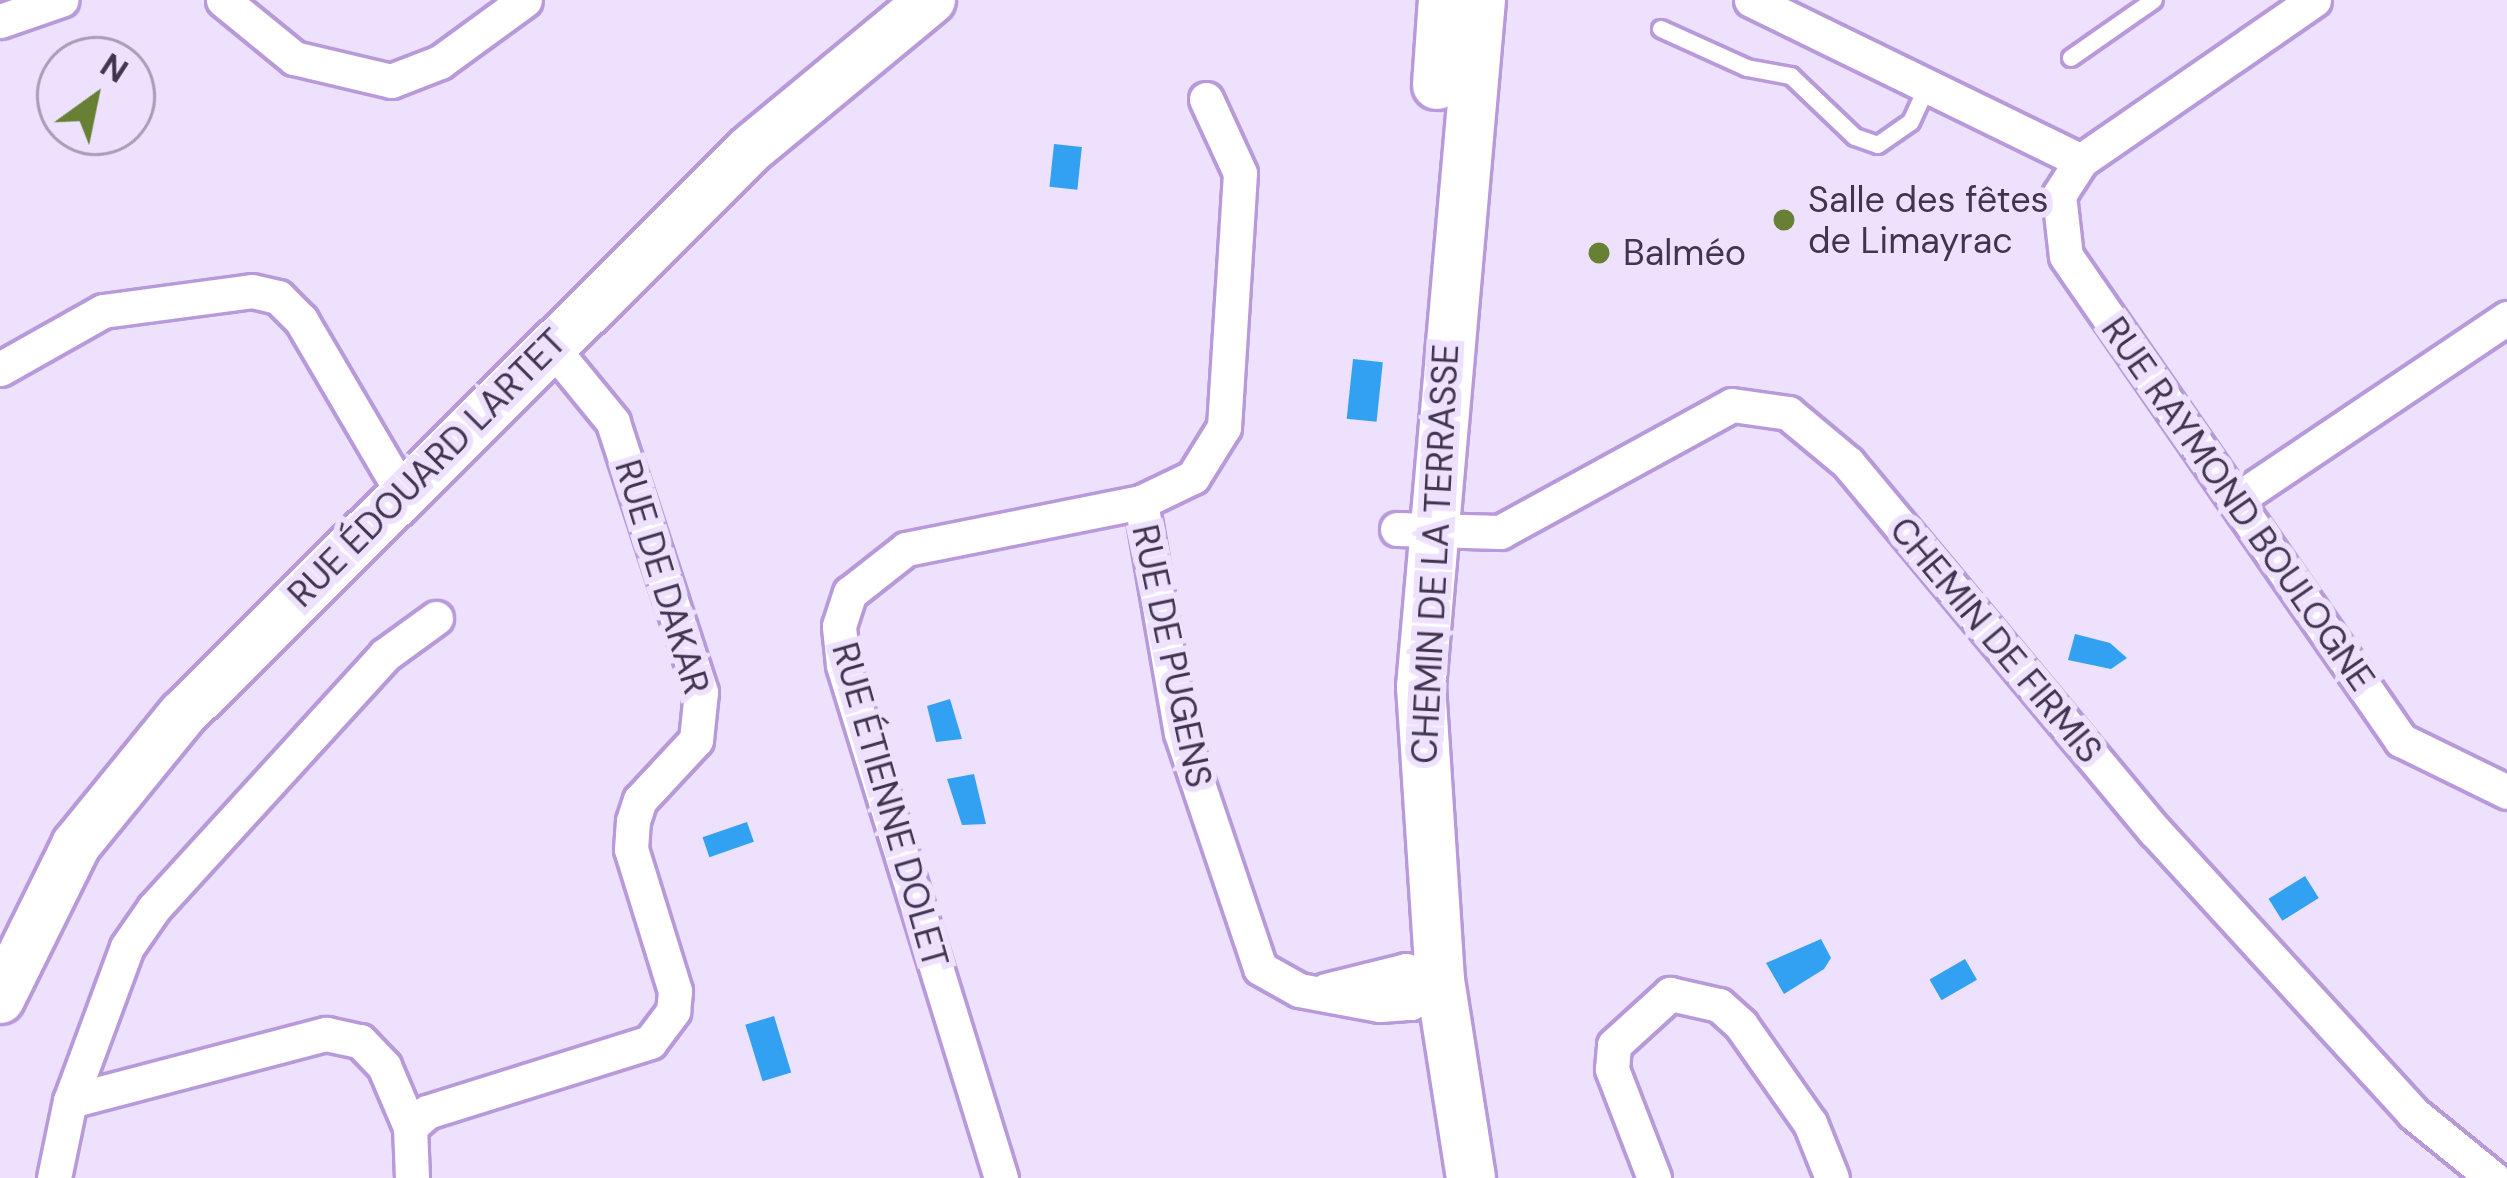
<!DOCTYPE html>
<meta charset="utf-8">
<style>
body{margin:0}
#map{position:relative;width:2507px;height:1178px;overflow:hidden;background:#ede1fd;font-family:"DM Sans",sans-serif}
div>[style]{position:absolute}
.water>*{inset:0;background:#33a1f1;transform-origin:0 0}
.roads{filter:drop-shadow(3px 0 #b89adb) drop-shadow(-3px 0 #b89adb) drop-shadow(0 3px #b89adb) drop-shadow(0 -3px #b89adb)}
.lane>*{height:16px;margin:-8px;padding:0 8px;transform-origin:8px;border-radius:8px;background:#fff}
.street>*{height:33px;margin:-16.5px;padding:0 16.5px;transform-origin:16.5px;border-radius:16.5px;background:#fff}
.secondary>*{height:48px;margin:-24px;padding:0 24px;transform-origin:24px;border-radius:24px;background:#fff}
.dots>*{width:33px;height:33px;translate:-50% -50%;box-sizing:border-box;border:6px solid #ede1fd;border-radius:50%}
span{translate:-50% -50%;white-space:nowrap;text-align:center;line-height:1.15;-webkit-text-stroke:12px #ede1fd;paint-order:stroke}
.poi-label{font-size:36px;color:#41344f}
.left{translate:0 -50%;text-align:left}
.street-label{font-size:36px;color:#41344f}
.north{position:absolute;left:36px;top:36px;width:120px;height:120px;box-sizing:border-box;background:#ede1fd;border:3px solid #a89cb7;border-radius:50%;rotate:33deg;font-size:33px;font-weight:700;line-height:48px;text-align:center;color:#41344f}
.north::after{content:'';display:block;margin:auto;width:42px;height:54px;background:#678034;clip-path:polygon(50% 0,100% 100%,50% 72%,0 100%)}
</style>
<div id="map">
<div class="water">
<i style="left:1054px;top:144px;width:28px;height:43px;rotate:6deg"></i>
<i style="left:1353px;top:359px;width:30px;height:60px;rotate:6deg"></i>
<i style="clip-path:polygon(2075px 634px,2110px 643px,2127px 658px,2111px 669px,2068px 660px)"></i>
<i style="clip-path:polygon(950px 699px,962px 739px,936px 742px,927px 706px)"></i>
<i style="clip-path:polygon(974px 774px,986px 824px,962px 825px,947px 779px)"></i>
<i style="left:747px;top:822px;width:21px;height:47px;rotate:71deg"></i>
<i style="left:2305px;top:876px;width:26px;height:43px;rotate:58deg"></i>
<i style="clip-path:polygon(1821px 939px,1831px 958px,1824px 969px,1784px 994px,1766px 963px)"></i>
<i style="left:1965px;top:959px;width:24px;height:41px;rotate:60deg"></i>
<i style="left:774px;top:1016px;width:59px;height:30px;rotate:73deg"></i>
</div>
<div class="roads">
<div class="lane">
<i style="left:1661px;top:29px;width:94px;rotate:24.4deg"></i>
<i style="left:1747px;top:68px;width:45px;rotate:10.3deg"></i>
<i style="left:1791px;top:76px;width:88px;rotate:43.6deg"></i>
<i style="left:1855px;top:137px;width:24px;rotate:19deg"></i>
<i style="left:1878px;top:145px;width:40px;rotate:-34.9deg"></i>
<i style="left:1911px;top:122px;width:41px;rotate:-65.3deg"></i>
<i style="left:2071px;top:58px;width:101px;rotate:-34.9deg"></i>
</div>
<div class="street">
<i style="left:223px;top:0;width:92px;rotate:39.2deg"></i>
<i style="left:294px;top:58px;width:100px;rotate:13.3deg"></i>
<i style="left:391px;top:81px;width:53px;rotate:-21.2deg"></i>
<i style="left:440px;top:62px;width:105px;rotate:-36.1deg"></i>
<i style="left:1751px;top:0;width:367px;rotate:26deg"></i>
<i style="left:2314px;top:0;width:283px;rotate:145.4deg"></i>
<i style="left:2081px;top:161px;width:40px;rotate:122.9deg"></i>
<i style="left:2059px;top:195px;width:61px;rotate:83.5deg"></i>
<i style="left:2066px;top:256px;width:589px;rotate:55.31deg"></i>
<i style="left:2401px;top:740px;width:118px;rotate:26.1deg"></i>
<i style="left:0;top:21px;width:65px;rotate:-19deg"></i>
<i style="left:1206px;top:99px;width:81px;rotate:65.3deg"></i>
<i style="left:1240px;top:173px;width:255px;rotate:93.6deg"></i>
<i style="left:1224px;top:427px;width:59px;rotate:121.8deg"></i>
<i style="left:1193px;top:477px;width:58px;rotate:154.3deg"></i>
<i style="left:1141px;top:502px;width:234px;rotate:80.2deg"></i>
<i style="left:1181px;top:733px;width:248px;rotate:71.4deg"></i>
<i style="left:1260px;top:968px;width:45px;rotate:29.4deg"></i>
<i style="left:1299px;top:990px;width:82px;rotate:10.5deg"></i>
<i style="left:1380px;top:1005px;width:31px;rotate:-4deg"></i>
<i style="left:1411px;top:1003px;width:37px;rotate:-38deg"></i>
<i style="left:0;top:369px;width:118px;rotate:-29.4deg"></i>
<i style="left:103px;top:311px;width:150px;rotate:-7.6deg"></i>
<i style="left:252px;top:291px;width:27px;rotate:13deg"></i>
<i style="left:278px;top:297px;width:33px;rotate:45deg"></i>
<i style="left:301px;top:320px;width:199px;rotate:59.6deg"></i>
<i style="left:2239px;top:498px;width:323px;rotate:-33.9deg"></i>
<i style="left:1397px;top:529px;width:103px;rotate:1.7deg"></i>
<i style="left:1500px;top:532px;width:264px;rotate:-28.7deg"></i>
<i style="left:1732px;top:405px;width:57px;rotate:8.1deg"></i>
<i style="left:1788px;top:413px;width:78px;rotate:39.8deg"></i>
<i style="left:1848px;top:463px;width:479px;rotate:50.2deg"></i>
<i style="left:2155px;top:831px;width:382px;rotate:47.5deg"></i>
<i style="left:2413px;top:1113px;width:103px;rotate:39.1deg"></i>
<i style="left:1326px;top:990px;width:82px;rotate:-14deg"></i>
<i style="left:1406px;top:970px;width:35px;rotate:16deg"></i>
<i style="left:70px;top:1101px;width:164px;rotate:-69.7deg"></i>
<i style="left:127px;top:947px;width:47px;rotate:-55.3deg"></i>
<i style="left:154px;top:908px;width:343px;rotate:-47.6deg"></i>
<i style="left:385px;top:655px;width:63px;rotate:-36deg"></i>
<i style="left:54px;top:1178px;width:79px;rotate:-78.3deg"></i>
<i style="left:70px;top:1101px;width:265px;rotate:-14.7deg"></i>
<i style="left:326px;top:1034px;width:35px;rotate:12deg"></i>
<i style="left:360px;top:1041px;width:35px;rotate:46deg"></i>
<i style="left:384px;top:1066px;width:66px;rotate:66.9deg"></i>
<i style="left:412px;top:1178px;width:51px;rotate:-92.2deg"></i>
<i style="left:410px;top:1127px;width:23px;rotate:-41deg"></i>
<i style="left:427px;top:1112px;width:234px;rotate:-17.4deg"></i>
<i style="left:650px;top:1042px;width:39px;rotate:-53deg"></i>
<i style="left:673px;top:1011px;width:20px;rotate:-84deg"></i>
<i style="left:675px;top:991px;width:149px;rotate:-107.2deg"></i>
<i style="left:631px;top:849px;width:28px;rotate:-86deg"></i>
<i style="left:633px;top:821px;width:22px;rotate:-72deg"></i>
<i style="left:640px;top:800px;width:82px;rotate:-47deg"></i>
<i style="left:696px;top:740px;width:48px;rotate:-84.1deg"></i>
<i style="left:701px;top:692px;width:284px;rotate:-108.1deg"></i>
<i style="left:613px;top:422px;width:99px;rotate:-129.3deg"></i>
<i style="left:1001px;top:1178px;width:537px;rotate:-107.12deg"></i>
<i style="left:843px;top:665px;width:39px;rotate:-96deg"></i>
<i style="left:839px;top:626px;width:35px;rotate:-72deg"></i>
<i style="left:850px;top:593px;width:71px;rotate:-38.2deg"></i>
<i style="left:906px;top:549px;width:240px;rotate:-11.3deg"></i>
<i style="left:1654px;top:1178px;width:117px;rotate:-111.1deg"></i>
<i style="left:1612px;top:1069px;width:24px;rotate:-85deg"></i>
<i style="left:1614px;top:1045px;width:76px;rotate:-42.3deg"></i>
<i style="left:1670px;top:994px;width:50px;rotate:12.7deg"></i>
<i style="left:1719px;top:1005px;width:30px;rotate:42deg"></i>
<i style="left:1741px;top:1025px;width:120px;rotate:54.9deg"></i>
<i style="left:1810px;top:1123px;width:59px;rotate:68.2deg"></i>
</div>
<div class="secondary">
<i style="left:1437px;top:85px;width:85px;rotate:-86deg"></i>
<i style="left:0;top:999px;width:172px;rotate:-63.7deg"></i>
<i style="left:76px;top:845px;width:169px;rotate:-50.8deg"></i>
<i style="left:183px;top:714px;width:804px;rotate:-44.85deg"></i>
<i style="left:753px;top:147px;width:231px;rotate:-39.6deg"></i>
<i style="left:1471px;top:1178px;width:200px;rotate:-98.9deg"></i>
<i style="left:1440px;top:980px;width:294px;rotate:-93.7deg"></i>
<i style="left:1421px;top:687px;width:690px;rotate:-85.01deg"></i>
</div>
</div>
<div class="dots">
<i style="left:1784px;top:220px;background:#678034"></i>
<i style="left:1599px;top:253px;background:#678034"></i>
</div>
<div class="poi-label">
<span class="left" style="left:1808px;top:220px">Salle des fêtes<br>de Limayrac</span>
<span class="left" style="left:1623px;top:253px">Balméo</span>
</div>
<div class="street-label">
<span style="left:427px;top:468px;rotate:-45deg">RUE ÉDOUARD LARTET</span>
<span style="left:2238px;top:504px;rotate:55deg">RUE RAYMOND BOULOGNE</span>
<span style="left:1435px;top:554px;rotate:-87deg">CHEMIN DE LA TERRASSE</span>
<span style="left:662px;top:577px;rotate:73deg">RUE DE DAKAR</span>
<span style="left:1996px;top:640px;rotate:50deg">CHEMIN DE FIRMIS</span>
<span style="left:1172px;top:656px;rotate:78deg">RUE DE PUGENS</span>
<span style="left:890px;top:805px;rotate:74deg">RUE ÉTIENNE DOLET</span>
</div>
<div class="north">N</div>
</div>
